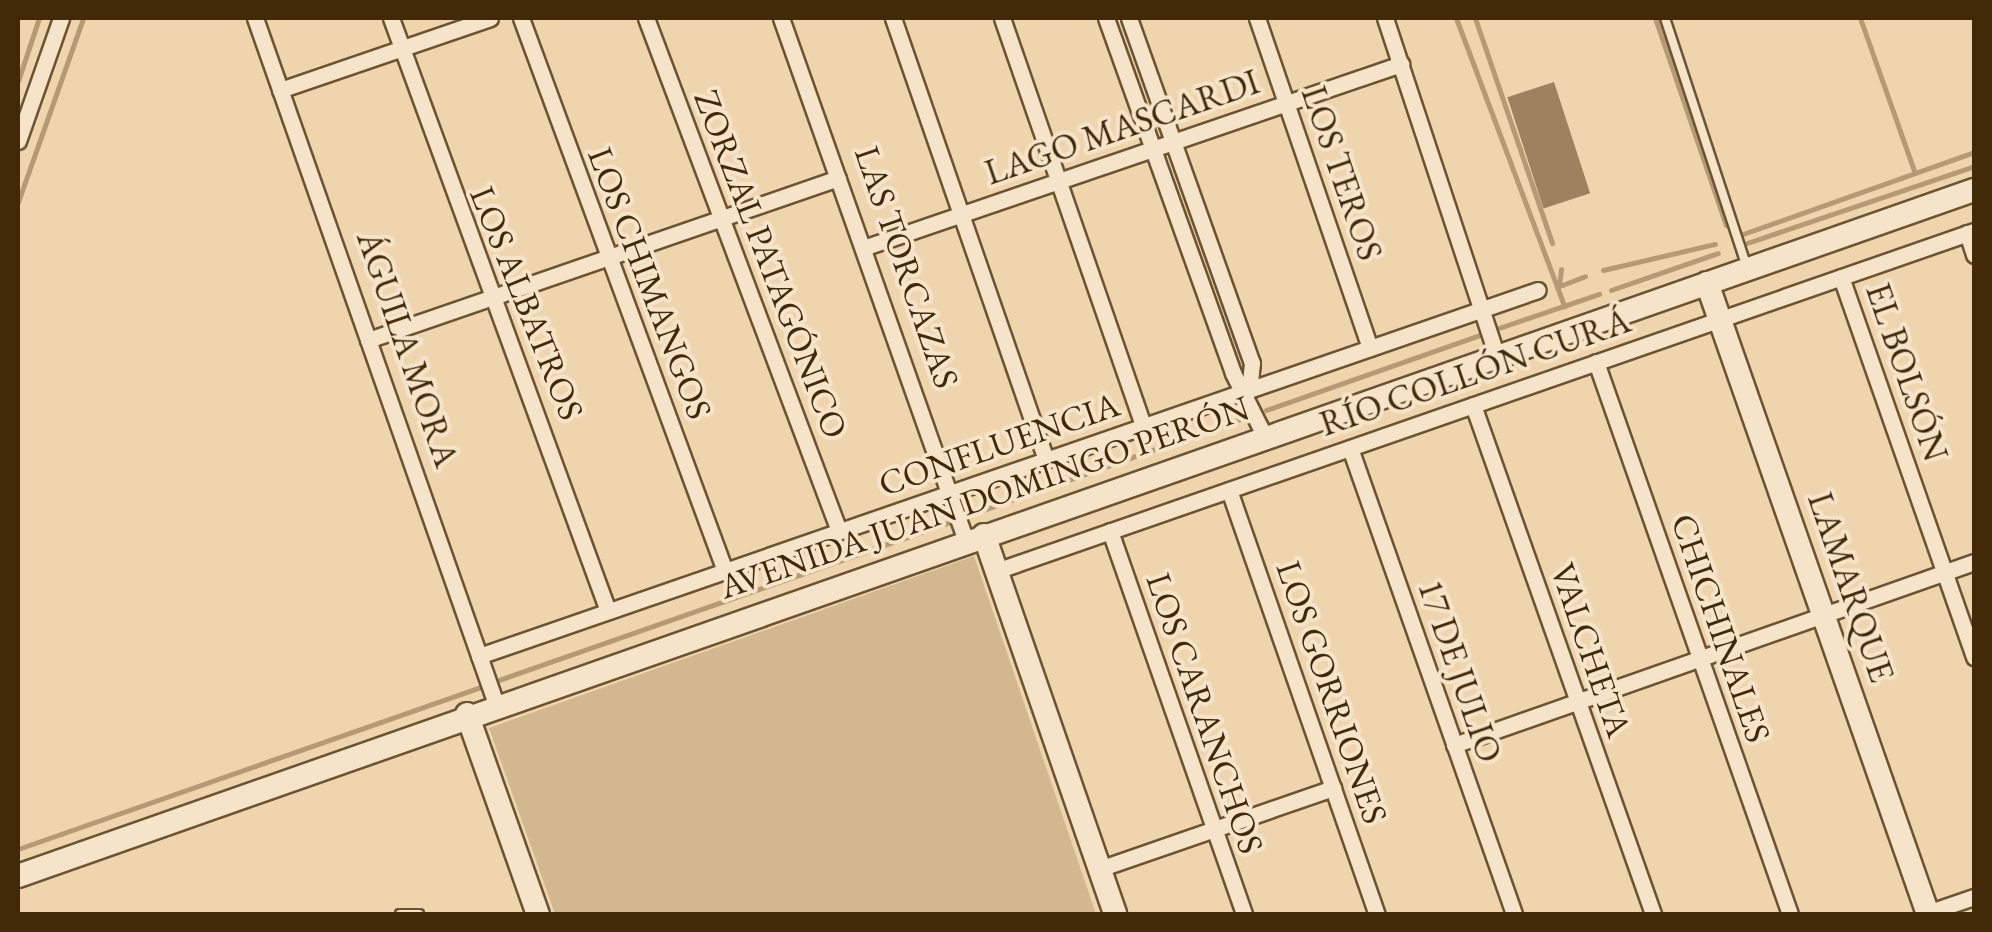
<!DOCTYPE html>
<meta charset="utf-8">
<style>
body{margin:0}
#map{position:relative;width:1992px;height:932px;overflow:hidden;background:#efd5ad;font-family:"EB Garamond",serif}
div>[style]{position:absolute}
.green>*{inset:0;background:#d2b891}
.stream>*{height:5px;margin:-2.5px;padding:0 2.5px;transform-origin:2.5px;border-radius:2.5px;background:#b49b75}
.building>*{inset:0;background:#9c825e;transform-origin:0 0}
.roads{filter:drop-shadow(2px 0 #6d5431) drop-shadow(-2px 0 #6d5431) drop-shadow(0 2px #6d5431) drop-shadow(0 -2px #6d5431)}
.lane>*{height:8px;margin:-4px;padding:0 4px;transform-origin:4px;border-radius:4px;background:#f5e4ca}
.street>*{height:15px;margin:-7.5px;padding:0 7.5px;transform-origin:7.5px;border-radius:7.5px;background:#f5e4ca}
.secondary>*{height:22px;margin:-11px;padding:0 11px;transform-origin:11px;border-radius:11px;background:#f5e4ca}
span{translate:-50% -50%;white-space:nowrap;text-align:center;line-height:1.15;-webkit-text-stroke:8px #f5e4ca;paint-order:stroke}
.street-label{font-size:35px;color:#422908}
.frame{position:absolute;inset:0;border:20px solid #422908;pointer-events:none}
</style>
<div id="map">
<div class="green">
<i style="clip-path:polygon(974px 556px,1096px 914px,555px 914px,489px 728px)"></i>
</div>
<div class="stream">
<i style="left:1456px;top:18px;width:308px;rotate:69.4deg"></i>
<i style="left:1475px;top:18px;width:238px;rotate:71.1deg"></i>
<i style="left:1655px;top:18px;width:219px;rotate:71.1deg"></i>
<i style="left:1860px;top:18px;width:164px;rotate:70.5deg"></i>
<i style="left:18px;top:81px;width:66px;rotate:-71.6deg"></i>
<i style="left:18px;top:202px;width:195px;rotate:-70.5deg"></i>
<i style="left:1743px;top:234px;width:245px;rotate:-19.5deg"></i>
<i style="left:1747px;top:243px;width:240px;rotate:-18.7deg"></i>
<i style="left:1603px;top:270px;width:115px;rotate:-13.1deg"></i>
<i style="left:1559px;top:284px;width:15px;rotate:-82deg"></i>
<i style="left:1557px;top:287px;width:30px;rotate:-21deg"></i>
<i style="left:1611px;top:290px;width:113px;rotate:-19.1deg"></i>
<i style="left:1496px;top:329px;width:109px;rotate:-18.8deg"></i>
<i style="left:1266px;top:410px;width:230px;rotate:-19.3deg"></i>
<i style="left:969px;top:515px;width:296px;rotate:-19.5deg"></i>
<i style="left:496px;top:681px;width:480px;rotate:-19.3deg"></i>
<i style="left:18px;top:849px;width:490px;rotate:-19.3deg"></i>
</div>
<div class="building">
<i style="left:1554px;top:82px;width:117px;height:49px;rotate:72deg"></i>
</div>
<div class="roads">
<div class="lane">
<i style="left:1665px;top:18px;width:260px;rotate:71.8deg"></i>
<i style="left:400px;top:914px;width:19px"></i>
</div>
<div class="street">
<i style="left:255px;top:18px;width:727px;rotate:70.64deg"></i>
<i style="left:391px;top:18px;width:631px;rotate:69.9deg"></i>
<i style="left:521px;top:18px;width:589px;rotate:69.75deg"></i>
<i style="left:646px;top:18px;width:548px;rotate:69.38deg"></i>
<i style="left:781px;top:18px;width:555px;rotate:70.52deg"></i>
<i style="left:893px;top:18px;width:468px;rotate:70.9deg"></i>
<i style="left:1002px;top:18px;width:432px;rotate:70.9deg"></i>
<i style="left:1106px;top:18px;width:377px;rotate:70.3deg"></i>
<i style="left:1233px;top:373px;width:72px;rotate:63.4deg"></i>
<i style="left:1129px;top:18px;width:366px;rotate:70.4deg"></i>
<i style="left:1252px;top:363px;width:27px;rotate:96deg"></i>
<i style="left:1257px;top:18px;width:349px;rotate:71.1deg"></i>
<i style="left:1385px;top:18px;width:356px;rotate:71.7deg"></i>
<i style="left:280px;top:90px;width:222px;rotate:-18.9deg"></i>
<i style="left:18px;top:141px;width:130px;rotate:-70.7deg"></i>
<i style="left:1967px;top:233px;width:23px;rotate:72deg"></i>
<i style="left:863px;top:248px;width:569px;rotate:-18.88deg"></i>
<i style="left:1841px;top:277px;width:403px;rotate:70.7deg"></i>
<i style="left:368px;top:340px;width:497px;rotate:-19deg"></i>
<i style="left:1596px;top:362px;width:585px;rotate:70.64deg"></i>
<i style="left:1473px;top:405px;width:540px;rotate:70.52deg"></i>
<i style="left:1350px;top:448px;width:494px;rotate:70.6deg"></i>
<i style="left:1229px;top:490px;width:449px;rotate:70.8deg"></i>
<i style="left:1110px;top:531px;width:406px;rotate:70.7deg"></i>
<i style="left:996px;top:571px;width:1035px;rotate:-19.17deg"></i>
<i style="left:479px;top:656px;width:1120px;rotate:-19.07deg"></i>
<i style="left:1454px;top:745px;width:551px;rotate:-19.39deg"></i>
<i style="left:1099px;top:869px;width:248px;rotate:-19.1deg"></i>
<i style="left:1924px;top:914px;width:53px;rotate:-18.8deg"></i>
</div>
<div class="secondary">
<i style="left:1707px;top:283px;width:669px;rotate:70.7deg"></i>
<i style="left:984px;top:535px;width:401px;rotate:70.9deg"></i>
<i style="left:467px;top:714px;width:212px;rotate:70.5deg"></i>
<i style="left:18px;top:876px;width:2073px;rotate:-19.33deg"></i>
</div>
</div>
<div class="street-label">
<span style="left:1122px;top:127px;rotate:-19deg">LAGO MASCARDI</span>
<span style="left:1342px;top:173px;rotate:71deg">LOS TEROS</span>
<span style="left:771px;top:264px;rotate:69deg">ZORZAL PATAGÓNICO</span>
<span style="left:907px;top:267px;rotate:71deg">LAS TORCAZAS</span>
<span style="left:650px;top:283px;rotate:69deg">LOS CHIMANGOS</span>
<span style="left:527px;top:303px;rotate:68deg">LOS ALBATROS</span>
<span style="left:408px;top:349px;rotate:71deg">ÁGUILA MORA</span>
<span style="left:1475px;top:372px;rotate:-19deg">RÍO COLLÓN CURÁ</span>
<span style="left:1907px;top:372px;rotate:71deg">EL BOLSÓN</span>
<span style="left:999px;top:444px;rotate:-19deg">CONFLUENCIA</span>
<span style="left:984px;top:497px;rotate:-19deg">AVENIDA JUAN DOMINGO PERÓN</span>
<span style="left:1851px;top:587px;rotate:71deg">LAMARQUE</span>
<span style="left:1721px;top:628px;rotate:71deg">CHICHINALES</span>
<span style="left:1591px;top:650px;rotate:71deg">VALCHETA</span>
<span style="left:1460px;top:671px;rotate:71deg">17 DE JULIO</span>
<span style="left:1332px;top:692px;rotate:71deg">LOS GORRIONES</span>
<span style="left:1205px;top:713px;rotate:71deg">LOS CARANCHOS</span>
</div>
<div class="frame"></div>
</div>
